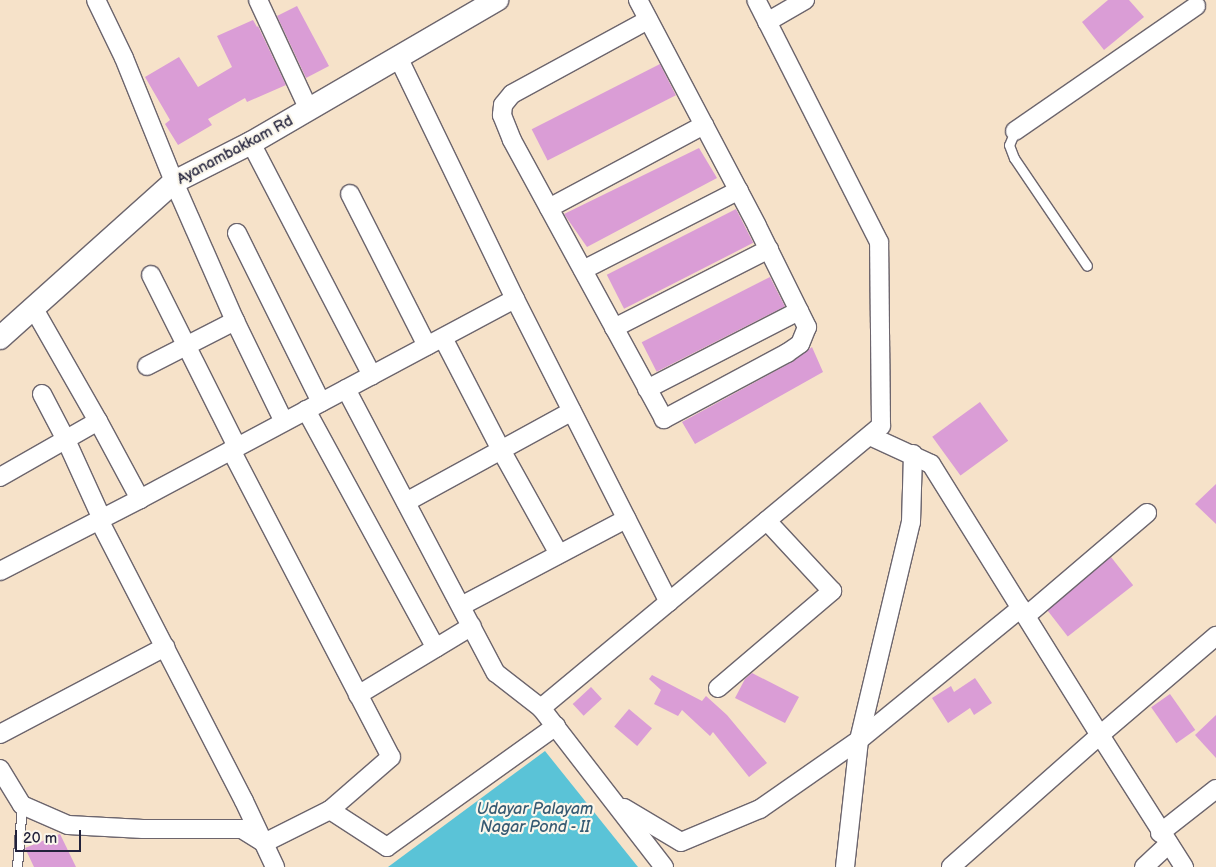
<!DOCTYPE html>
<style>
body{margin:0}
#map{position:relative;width:1216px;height:867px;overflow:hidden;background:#f6e2c9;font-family:"Balsamiq Sans",sans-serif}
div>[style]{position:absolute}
.water>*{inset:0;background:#5ac3d7}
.building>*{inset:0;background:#da9dd6;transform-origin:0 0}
.roads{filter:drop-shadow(1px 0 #6c656d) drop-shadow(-1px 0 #6c656d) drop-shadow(0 1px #6c656d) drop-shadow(0 -1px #6c656d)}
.service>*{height:9px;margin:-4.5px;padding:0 4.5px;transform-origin:4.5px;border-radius:4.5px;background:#fff}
.minor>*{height:18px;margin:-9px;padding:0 9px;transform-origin:9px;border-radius:9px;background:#fff}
.tertiary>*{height:22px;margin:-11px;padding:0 11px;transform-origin:11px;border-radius:11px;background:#fff}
span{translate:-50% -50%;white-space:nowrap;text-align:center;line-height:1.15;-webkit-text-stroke:4.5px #fbf7ec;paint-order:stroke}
.street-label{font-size:15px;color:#22223b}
.water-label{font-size:16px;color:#365a72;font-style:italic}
.scale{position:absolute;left:15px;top:830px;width:66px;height:22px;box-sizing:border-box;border:2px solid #22223b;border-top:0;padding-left:6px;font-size:15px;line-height:18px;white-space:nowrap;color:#22223b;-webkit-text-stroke:4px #fbf7ec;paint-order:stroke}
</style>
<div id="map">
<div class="water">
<i style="clip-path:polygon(545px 751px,638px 867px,388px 867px)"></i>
</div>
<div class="building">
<i style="clip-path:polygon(1108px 0,1129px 0,1144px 17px,1104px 50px,1082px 22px)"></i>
<i style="clip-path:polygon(297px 6px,329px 66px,306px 78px,277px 16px)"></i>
<i style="clip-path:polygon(253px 20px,257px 27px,258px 26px,286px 85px,247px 102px,245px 98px,208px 119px,212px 125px,178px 145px,165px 124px,170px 120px,145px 77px,179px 57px,198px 87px,232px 67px,217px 36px)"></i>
<i style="left:660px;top:64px;width:35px;height:144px;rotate:63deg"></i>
<i style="clip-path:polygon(699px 148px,717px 178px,587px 247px,564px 214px)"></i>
<i style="left:736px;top:209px;width:38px;height:145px;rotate:63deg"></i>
<i style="left:770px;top:277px;width:33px;height:144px;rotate:63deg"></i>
<i style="clip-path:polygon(812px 347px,823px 372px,695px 444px,682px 422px,792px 362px)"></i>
<i style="left:980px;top:402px;width:48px;height:59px;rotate:54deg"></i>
<i style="clip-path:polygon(1216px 484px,1216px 524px,1195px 504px)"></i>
<i style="left:1111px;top:557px;width:36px;height:83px;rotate:52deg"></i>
<i style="clip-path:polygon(752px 673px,799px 697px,785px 723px,735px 698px,745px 679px)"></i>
<i style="clip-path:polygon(652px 675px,702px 701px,706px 696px,727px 715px,767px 763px,749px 777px,713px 732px,710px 736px,682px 710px,678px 716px,654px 704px,661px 690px,649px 679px)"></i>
<i style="clip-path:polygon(975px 678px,992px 703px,974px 715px,970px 708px,948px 723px,932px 698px,951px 686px,954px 692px)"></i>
<i style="left:591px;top:687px;width:16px;height:25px;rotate:47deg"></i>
<i style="left:1170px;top:694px;width:44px;height:23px;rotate:55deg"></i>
<i style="left:629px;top:709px;width:30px;height:23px;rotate:40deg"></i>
<i style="clip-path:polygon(1216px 715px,1216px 758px,1195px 735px)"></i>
<i style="clip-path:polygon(60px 834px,76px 867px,34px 867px,25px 848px)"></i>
</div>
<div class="roads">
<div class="service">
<i style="left:1015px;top:131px;width:15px;rotate:113deg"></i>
<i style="left:1009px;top:145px;width:14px;rotate:69deg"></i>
<i style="left:1014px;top:158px;width:130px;rotate:55.9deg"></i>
<i style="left:17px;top:867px;width:62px;rotate:-85.4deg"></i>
</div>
<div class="minor">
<i style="left:96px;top:0;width:64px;rotate:64.2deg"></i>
<i style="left:124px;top:58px;width:134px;rotate:68deg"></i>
<i style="left:174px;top:182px;width:152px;rotate:66.3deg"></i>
<i style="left:235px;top:321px;width:112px;rotate:64.1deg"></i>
<i style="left:258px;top:0;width:121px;rotate:65.1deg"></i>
<i style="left:638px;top:0;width:255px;rotate:62.2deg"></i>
<i style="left:757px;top:226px;width:113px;rotate:63.7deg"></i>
<i style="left:807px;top:327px;width:18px;rotate:112deg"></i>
<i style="left:800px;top:344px;width:16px;rotate:145deg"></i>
<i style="left:787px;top:353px;width:140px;rotate:151.8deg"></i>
<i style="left:664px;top:419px;width:318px;rotate:-118.6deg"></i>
<i style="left:512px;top:140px;width:27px;rotate:-112deg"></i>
<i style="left:502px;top:115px;width:10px;rotate:-84deg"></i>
<i style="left:503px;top:105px;width:14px;rotate:-51deg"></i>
<i style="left:512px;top:94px;width:155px;rotate:-28.6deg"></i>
<i style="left:767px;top:22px;width:44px;rotate:-30.1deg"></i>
<i style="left:398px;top:57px;width:269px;rotate:64.2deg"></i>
<i style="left:515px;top:299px;width:340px;rotate:63.1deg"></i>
<i style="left:1015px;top:131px;width:220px;rotate:-34.6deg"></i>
<i style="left:251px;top:143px;width:262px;rotate:62.5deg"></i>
<i style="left:350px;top:194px;width:170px;rotate:63.1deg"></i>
<i style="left:549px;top:208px;width:176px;rotate:-28.2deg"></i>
<i style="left:237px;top:233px;width:189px;rotate:63.6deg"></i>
<i style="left:583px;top:270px;width:175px;rotate:-27.1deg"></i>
<i style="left:151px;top:275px;width:192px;rotate:63.4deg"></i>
<i style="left:34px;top:309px;width:129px;rotate:60.3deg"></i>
<i style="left:98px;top:421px;width:89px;rotate:61.7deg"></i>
<i style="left:614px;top:328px;width:174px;rotate:-27deg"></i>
<i style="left:443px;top:338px;width:126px;rotate:62.6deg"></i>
<i style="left:501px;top:450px;width:119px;rotate:60.9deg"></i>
<i style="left:147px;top:366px;width:99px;rotate:-27.1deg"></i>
<i style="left:346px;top:389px;width:321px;rotate:62.2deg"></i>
<i style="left:496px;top:673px;width:57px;rotate:37.9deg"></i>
<i style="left:647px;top:389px;width:171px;rotate:-27.2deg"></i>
<i style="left:42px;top:394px;width:52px;rotate:62.4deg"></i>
<i style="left:66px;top:440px;width:87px;rotate:65.5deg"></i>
<i style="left:306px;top:410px;width:271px;rotate:61.4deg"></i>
<i style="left:870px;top:436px;width:67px;rotate:24.7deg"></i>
<i style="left:931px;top:464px;width:319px;rotate:58.1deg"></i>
<i style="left:1100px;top:735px;width:199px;rotate:138.5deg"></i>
<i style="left:231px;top:450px;width:346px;rotate:62.5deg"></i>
<i style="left:391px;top:757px;width:81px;rotate:139deg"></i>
<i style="left:0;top:477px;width:113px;rotate:-29.7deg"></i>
<i style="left:406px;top:502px;width:189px;rotate:-28.7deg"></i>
<i style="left:99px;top:520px;width:316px;rotate:62.7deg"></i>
<i style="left:244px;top:801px;width:73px;rotate:64.8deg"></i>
<i style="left:0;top:571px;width:157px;rotate:-27.2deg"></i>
<i style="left:140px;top:499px;width:425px;rotate:-28.1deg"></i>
<i style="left:461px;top:606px;width:187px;rotate:-27.8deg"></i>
<i style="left:1026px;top:616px;width:159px;rotate:-40.4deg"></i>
<i style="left:718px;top:688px;width:150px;rotate:-40.4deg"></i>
<i style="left:832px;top:591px;width:96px;rotate:-132.9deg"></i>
<i style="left:358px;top:695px;width:133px;rotate:-31.2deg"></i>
<i style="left:0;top:734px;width:187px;rotate:-27.8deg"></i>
<i style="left:0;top:769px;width:42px;rotate:58.6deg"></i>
<i style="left:22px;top:805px;width:50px;rotate:23.5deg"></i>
<i style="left:68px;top:825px;width:75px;rotate:3.1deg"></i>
<i style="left:143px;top:829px;width:99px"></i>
<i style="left:242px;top:829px;width:26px;rotate:32deg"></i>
<i style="left:624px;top:808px;width:66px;rotate:30.8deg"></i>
<i style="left:681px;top:842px;width:86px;rotate:-22.7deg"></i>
<i style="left:760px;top:809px;width:121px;rotate:-34.9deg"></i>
<i style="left:859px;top:740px;width:209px;rotate:-39.2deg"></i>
<i style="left:1160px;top:833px;width:71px;rotate:-38.2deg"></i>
<i style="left:264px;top:843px;width:74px;rotate:-26.6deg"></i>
<i style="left:330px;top:810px;width:68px;rotate:33deg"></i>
<i style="left:387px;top:847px;width:208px;rotate:-35.6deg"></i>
<i style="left:664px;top:867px;width:201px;rotate:-127.7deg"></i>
<i style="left:541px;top:708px;width:442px;rotate:-39.7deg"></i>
<i style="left:881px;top:426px;width:184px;rotate:-90.6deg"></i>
<i style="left:879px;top:242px;width:271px;rotate:-116.9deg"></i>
<i style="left:845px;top:867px;width:128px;rotate:-83.7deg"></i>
<i style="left:859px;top:740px;width:224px;rotate:-76.6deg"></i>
<i style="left:911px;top:522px;width:68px;rotate:-88.3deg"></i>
<i style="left:1144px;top:867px;width:34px;rotate:-43deg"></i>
<i style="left:1184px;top:867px;width:156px;rotate:-122.5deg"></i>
<i style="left:1100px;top:735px;width:153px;rotate:-40.5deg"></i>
</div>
<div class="tertiary">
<i style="left:0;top:338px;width:234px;rotate:-41.9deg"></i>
<i style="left:174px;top:182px;width:86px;rotate:-26.9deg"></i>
<i style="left:251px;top:143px;width:285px;rotate:-30.2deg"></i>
</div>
</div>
<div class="street-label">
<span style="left:235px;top:150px;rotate:-28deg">Ayanambakkam Rd</span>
</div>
<div class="water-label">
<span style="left:535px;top:819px">Udayar Palayam<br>Nagar Pond - II</span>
</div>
<div class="scale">20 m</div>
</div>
